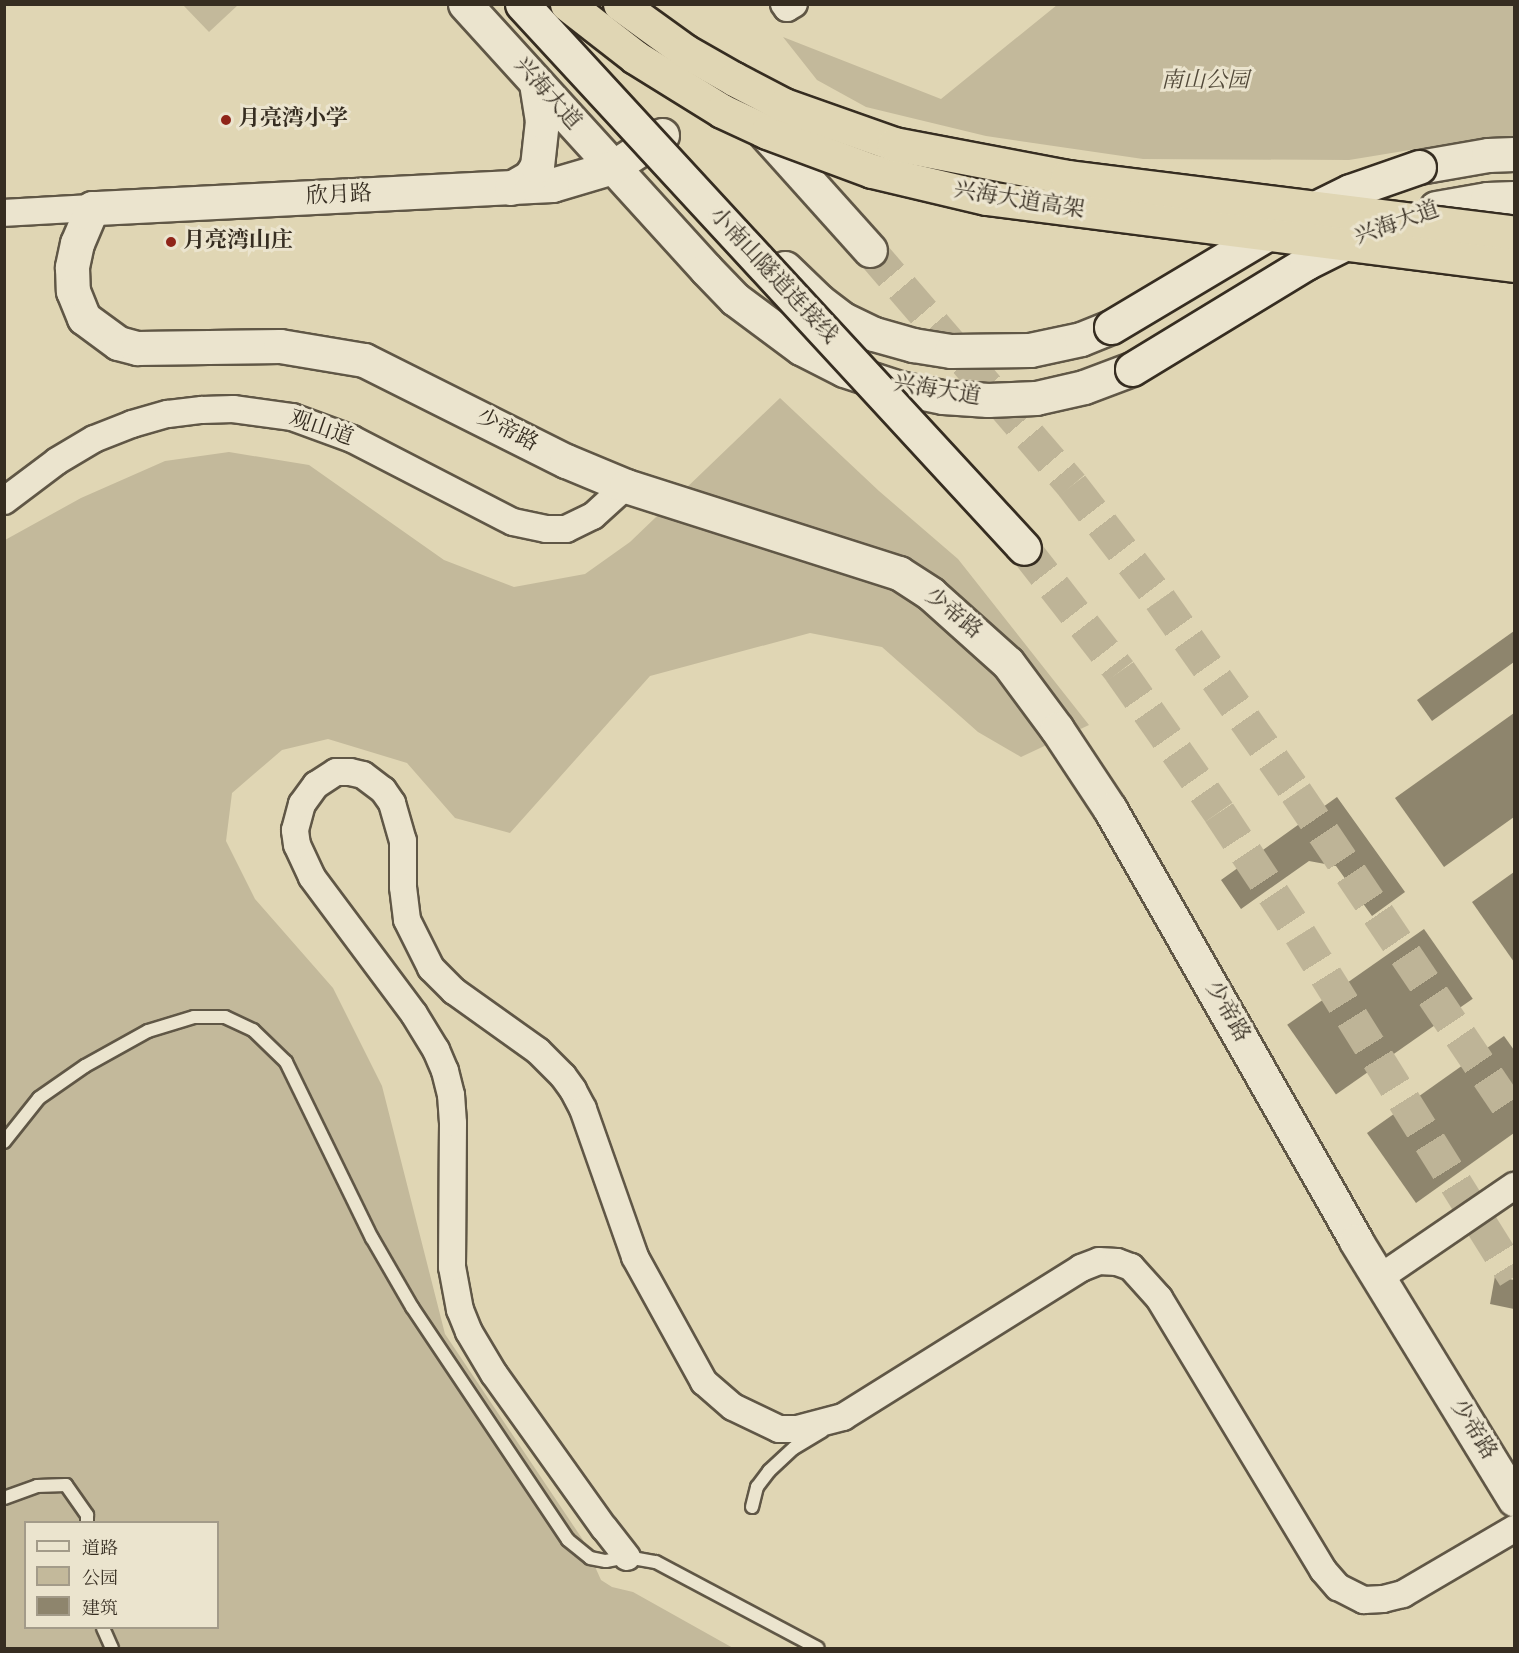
<!DOCTYPE html>
<meta charset="utf-8">
<style>
body{margin:0}
#map{position:relative;width:1519px;height:1653px;overflow:hidden;background:#e0d6b4;font-family:"Old Standard TT","Noto Serif SC",serif}
div>[style]{position:absolute}
.green>*{inset:0;background:#c3b99b}
.building>*{inset:0;background:#8e856d;transform-origin:0 0}
.secondary-tunnel>*{height:33px;margin-top:-16.5px;transform-origin:0;background:repeating-linear-gradient(90deg,#beb497 0 33px,transparent 0 49px)}
.roads{filter:drop-shadow(2px 0 #605746) drop-shadow(-2px 0 #605746) drop-shadow(0 2px #605746) drop-shadow(0 -2px #605746)}
.lane>*{height:12px;margin:-6px;padding:0 6px;transform-origin:6px;border-radius:6px;background:#ebe4ce}
.street>*{height:26px;margin:-13px;padding:0 13px;transform-origin:13px;border-radius:13px;background:#ebe4ce}
.secondary>*{height:33px;margin:-16.5px;padding:0 16.5px;transform-origin:16.5px;border-radius:16.5px;background:#ebe4ce}
.bridges{filter:drop-shadow(2px 0 #362d21) drop-shadow(-2px 0 #362d21) drop-shadow(0 2px #362d21) drop-shadow(0 -2px #362d21)}
.secondary-bridge>*{height:33px;margin:-16.5px;padding:0 16.5px;transform-origin:16.5px;border-radius:16.5px;background:#ebe4ce}
.primary-bridge>*{height:33px;margin:-16.5px;padding:0 16.5px;transform-origin:16.5px;border-radius:16.5px;background:#e0d6b4}
.dots>*{width:16px;height:16px;translate:-50% -50%;box-sizing:border-box;border:3px solid #ebe4ce;border-radius:50%}
span{translate:-50% -50%;white-space:nowrap;text-align:center;line-height:1.15;-webkit-text-stroke:6px #ebe4ce;paint-order:stroke}
.park-label{font-size:22px;color:#524939;font-style:italic}
.street-label{font-size:22px;color:#362d21}
.poi-label{font-size:22px;color:#362d21;font-weight:700}
.left{translate:0 -50%;text-align:left}
.frame{position:absolute;inset:0;border:6px solid #362d21;pointer-events:none}
.legend{position:absolute;left:24px;top:1521px;width:195px;height:108px;box-sizing:border-box;background:#ebe4ce;border:2px solid #a39b89;margin:0;padding:8px 10px;list-style:none;font-size:18px;color:#362d21}
.legend li{display:flex;align-items:center;gap:12px;height:30px}
.legend b{width:30px;border:2px solid #a39b89}
</style>
<div id="map">
<div class="green">
<i style="clip-path:polygon(183px 5px,238px 5px,209px 32px)"></i>
<i style="clip-path:polygon(1057px 5px,1514px 5px,1514px 138px,1477px 139px,1349px 160px,1143px 159px,986px 136px,866px 107px,817px 80px,783px 37px,941px 99px)"></i>
<i style="clip-path:polygon(evenodd,780px 398px,879px 491px,958px 559px,1089px 725px,1021px 757px,978px 732px,882px 647px,810px 633px,650px 676px,510px 833px,455px 818px,407px 763px,328px 739px,282px 750px,232px 793px,226px 841px,255px 899px,333px 988px,382px 1086px,445px 1334px,583px 1540px,601px 1580px,612px 1587px,633px 1592px,733px 1648px,5px 1648px,5px 540px,81px 498px,165px 461px,229px 452px,309px 465px,444px 560px,514px 587px,585px 574px,630px 542px,780px 398px,26px 1522px,218px 1522px,218px 1628px,26px 1628px,26px 1522px)"></i>
</div>
<div class="building">
<i style="clip-path:polygon(1514px 631px,1514px 662px,1432px 721px,1417px 700px)"></i>
<i style="clip-path:polygon(1514px 713px,1514px 817px,1444px 867px,1395px 798px)"></i>
<i style="clip-path:polygon(1337px 797px,1405px 892px,1372px 916px,1336px 866px,1309px 861px,1241px 909px,1221px 880px)"></i>
<i style="clip-path:polygon(1514px 872px,1514px 962px,1472px 902px)"></i>
<i style="left:1424px;top:929px;width:85px;height:167px;rotate:55deg"></i>
<i style="clip-path:polygon(1504px 1036px,1514px 1050px,1514px 1133px,1416px 1203px,1367px 1133px)"></i>
<i style="clip-path:polygon(1495px 1276px,1514px 1280px,1514px 1309px,1490px 1304px)"></i>
</div>
<div class="secondary-tunnel">
<i style="left:870px;top:250px;width:310px;rotate:49.3deg"></i>
<i style="left:1072px;top:485px;width:144px;rotate:52.3deg"></i>
<i style="left:1160px;top:599px;width:236px;rotate:54.8deg"></i>
<i style="left:1296px;top:792px;width:390px;rotate:56deg"></i>
<i style="left:1024px;top:548px;width:156px;rotate:52deg"></i>
<i style="left:1120px;top:671px;width:172px;rotate:54.9deg"></i>
<i style="left:1219px;top:812px;width:146px;rotate:56.4deg"></i>
<i style="left:1300px;top:934px;width:404px;rotate:58deg"></i>
</div>
<div class="roads">
<div class="lane">
<i style="left:4px;top:1142px;width:56px;rotate:-51.5deg"></i>
<i style="left:39px;top:1098px;width:56px;rotate:-34.8deg"></i>
<i style="left:85px;top:1066px;width:72px;rotate:-29.1deg"></i>
<i style="left:148px;top:1031px;width:48px;rotate:-16.9deg"></i>
<i style="left:194px;top:1017px;width:31px"></i>
<i style="left:225px;top:1017px;width:31px;rotate:25deg"></i>
<i style="left:253px;top:1030px;width:46px;rotate:44.1deg"></i>
<i style="left:286px;top:1062px;width:196px;rotate:64deg"></i>
<i style="left:372px;top:1238px;width:80px;rotate:59.9deg"></i>
<i style="left:412px;top:1307px;width:280px;rotate:56.2deg"></i>
<i style="left:568px;top:1540px;width:28px;rotate:39deg"></i>
<i style="left:590px;top:1558px;width:16px;rotate:11deg"></i>
<i style="left:606px;top:1561px;width:21px;rotate:-11deg"></i>
<i style="left:627px;top:1557px;width:29px;rotate:10deg"></i>
<i style="left:656px;top:1562px;width:183px;rotate:28deg"></i>
<i style="left:4px;top:1498px;width:35px;rotate:-20deg"></i>
<i style="left:37px;top:1486px;width:29px;rotate:-2deg"></i>
<i style="left:66px;top:1485px;width:37px;rotate:55deg"></i>
<i style="left:87px;top:1515px;width:7px;rotate:90deg"></i>
<i style="left:752px;top:1507px;width:21px;rotate:-76deg"></i>
<i style="left:757px;top:1487px;width:20px;rotate:-53deg"></i>
<i style="left:769px;top:1471px;width:34px;rotate:-43deg"></i>
<i style="left:794px;top:1448px;width:33px;rotate:-31deg"></i>
<i style="left:103px;top:1628px;width:22px;rotate:66deg"></i>
</div>
<div class="street">
<i style="left:784px;top:4px;width:5px;rotate:53deg"></i>
<i style="left:787px;top:8px;width:8px;rotate:-30deg"></i>
<i style="left:4px;top:213px;width:88px;rotate:-3.3deg"></i>
<i style="left:4px;top:501px;width:66px;rotate:-37deg"></i>
<i style="left:57px;top:461px;width:43px;rotate:-30.7deg"></i>
<i style="left:94px;top:439px;width:41px;rotate:-21.5deg"></i>
<i style="left:132px;top:424px;width:37px;rotate:-16deg"></i>
<i style="left:168px;top:414px;width:34px;rotate:-7deg"></i>
<i style="left:202px;top:410px;width:31px;rotate:-2deg"></i>
<i style="left:233px;top:409px;width:60px;rotate:7.7deg"></i>
<i style="left:292px;top:417px;width:64px;rotate:20.1deg"></i>
<i style="left:352px;top:439px;width:181px;rotate:27.3deg"></i>
<i style="left:513px;top:522px;width:34px;rotate:12deg"></i>
<i style="left:546px;top:529px;width:20px"></i>
<i style="left:566px;top:529px;width:30px;rotate:-26deg"></i>
<i style="left:593px;top:516px;width:45px;rotate:-42.3deg"></i>
<i style="left:1378px;top:1279px;width:165px;rotate:-34.4deg"></i>
<i style="left:627px;top:1557px;width:37px;rotate:-128deg"></i>
<i style="left:604px;top:1528px;width:189px;rotate:-125.5deg"></i>
<i style="left:494px;top:1374px;width:49px;rotate:-120.8deg"></i>
<i style="left:469px;top:1332px;width:24px;rotate:-112deg"></i>
<i style="left:460px;top:1310px;width:44px;rotate:-100.5deg"></i>
<i style="left:452px;top:1267px;width:144px;rotate:-89.6deg"></i>
<i style="left:453px;top:1123px;width:28px;rotate:-94deg"></i>
<i style="left:451px;top:1095px;width:25px;rotate:-104deg"></i>
<i style="left:445px;top:1071px;width:23px;rotate:-113deg"></i>
<i style="left:436px;top:1050px;width:42px;rotate:-121.4deg"></i>
<i style="left:414px;top:1014px;width:171px;rotate:-126.7deg"></i>
<i style="left:312px;top:877px;width:35px;rotate:-115deg"></i>
<i style="left:297px;top:845px;width:15px;rotate:-98deg"></i>
<i style="left:295px;top:830px;width:27px;rotate:-75deg"></i>
<i style="left:302px;top:804px;width:24px;rotate:-54deg"></i>
<i style="left:316px;top:785px;width:24px;rotate:-33deg"></i>
<i style="left:336px;top:772px;width:14px"></i>
<i style="left:350px;top:772px;width:13px;rotate:13deg"></i>
<i style="left:363px;top:775px;width:25px;rotate:37deg"></i>
<i style="left:383px;top:790px;width:16px;rotate:55deg"></i>
<i style="left:392px;top:803px;width:40px;rotate:74deg"></i>
<i style="left:403px;top:841px;width:46px;rotate:90deg"></i>
<i style="left:403px;top:887px;width:33px;rotate:83deg"></i>
<i style="left:407px;top:920px;width:54px;rotate:63.4deg"></i>
<i style="left:431px;top:968px;width:33px;rotate:45deg"></i>
<i style="left:454px;top:991px;width:103px;rotate:35.5deg"></i>
<i style="left:538px;top:1051px;width:35px;rotate:45deg"></i>
<i style="left:563px;top:1076px;width:17px;rotate:54deg"></i>
<i style="left:573px;top:1090px;width:21px;rotate:62deg"></i>
<i style="left:583px;top:1109px;width:157px;rotate:70.6deg"></i>
<i style="left:635px;top:1257px;width:143px;rotate:61.1deg"></i>
<i style="left:704px;top:1382px;width:38px;rotate:41deg"></i>
<i style="left:733px;top:1407px;width:51px;rotate:25.6deg"></i>
<i style="left:779px;top:1429px;width:18px"></i>
<i style="left:797px;top:1429px;width:48px;rotate:-14.6deg"></i>
<i style="left:843px;top:1417px;width:281px;rotate:-32deg"></i>
<i style="left:1081px;top:1268px;width:19px;rotate:-21deg"></i>
<i style="left:1099px;top:1261px;width:18px;rotate:3deg"></i>
<i style="left:1117px;top:1262px;width:15px;rotate:20deg"></i>
<i style="left:1131px;top:1267px;width:42px;rotate:47.9deg"></i>
<i style="left:1159px;top:1298px;width:318px;rotate:58.9deg"></i>
<i style="left:1323px;top:1570px;width:23px;rotate:49deg"></i>
<i style="left:1338px;top:1587px;width:29px;rotate:27deg"></i>
<i style="left:1364px;top:1600px;width:19px;rotate:-3deg"></i>
<i style="left:1383px;top:1599px;width:21px;rotate:-14deg"></i>
<i style="left:1403px;top:1594px;width:129px;rotate:-30.4deg"></i>
</div>
<div class="secondary">
<i style="left:465px;top:4px;width:358px;rotate:47.7deg"></i>
<i style="left:706px;top:269px;width:42px;rotate:46deg"></i>
<i style="left:735px;top:299px;width:82px;rotate:36.6deg"></i>
<i style="left:801px;top:348px;width:48px;rotate:27.1deg"></i>
<i style="left:844px;top:370px;width:58px;rotate:18.1deg"></i>
<i style="left:899px;top:388px;width:45px;rotate:11.6deg"></i>
<i style="left:943px;top:397px;width:45px;rotate:3.8deg"></i>
<i style="left:988px;top:400px;width:48px;rotate:-2.4deg"></i>
<i style="left:1036px;top:398px;width:49px;rotate:-12.9deg"></i>
<i style="left:1084px;top:387px;width:51px;rotate:-20.6deg"></i>
<i style="left:755px;top:122px;width:172px;rotate:48.1deg"></i>
<i style="left:662px;top:135px;width:59px;rotate:146.9deg"></i>
<i style="left:613px;top:167px;width:64px;rotate:163.6deg"></i>
<i style="left:552px;top:185px;width:461px;rotate:177.1deg"></i>
<i style="left:92px;top:208px;width:38px;rotate:113deg"></i>
<i style="left:77px;top:243px;width:25px;rotate:102deg"></i>
<i style="left:72px;top:267px;width:24px;rotate:88deg"></i>
<i style="left:73px;top:291px;width:29px;rotate:68deg"></i>
<i style="left:84px;top:318px;width:42px;rotate:36.3deg"></i>
<i style="left:118px;top:343px;width:20px;rotate:15deg"></i>
<i style="left:137px;top:348px;width:143px;rotate:-0.8deg"></i>
<i style="left:280px;top:346px;width:85px;rotate:9.5deg"></i>
<i style="left:364px;top:360px;width:226px;rotate:26.6deg"></i>
<i style="left:566px;top:461px;width:65px;rotate:22.6deg"></i>
<i style="left:626px;top:486px;width:287px;rotate:17.7deg"></i>
<i style="left:899px;top:573px;width:38px;rotate:33deg"></i>
<i style="left:931px;top:594px;width:103px;rotate:41.9deg"></i>
<i style="left:1008px;top:663px;width:82px;rotate:53.4deg"></i>
<i style="left:1057px;top:729px;width:96px;rotate:56.5deg"></i>
<i style="left:1110px;top:809px;width:497px;rotate:60.3deg"></i>
<i style="left:1356px;top:1241px;width:303px;rotate:58.5deg"></i>
<i style="left:1419px;top:167px;width:70px;rotate:-9.9deg"></i>
<i style="left:1488px;top:155px;width:26px;rotate:-2deg"></i>
<i style="left:511px;top:188px;width:22px;rotate:-30deg"></i>
<i style="left:530px;top:177px;width:13px;rotate:-58deg"></i>
<i style="left:537px;top:166px;width:45px;rotate:-83.7deg"></i>
<i style="left:542px;top:121px;width:38px;rotate:-99deg"></i>
<i style="left:1436px;top:208px;width:52px;rotate:-10deg"></i>
<i style="left:1487px;top:199px;width:27px;rotate:-2deg"></i>
<i style="left:785px;top:268px;width:47px;rotate:44.1deg"></i>
<i style="left:819px;top:301px;width:30px;rotate:37deg"></i>
<i style="left:843px;top:319px;width:34px;rotate:26deg"></i>
<i style="left:874px;top:334px;width:41px;rotate:15.8deg"></i>
<i style="left:913px;top:345px;width:38px;rotate:9deg"></i>
<i style="left:951px;top:351px;width:79px;rotate:-0.7deg"></i>
<i style="left:1030px;top:350px;width:52px;rotate:-12.2deg"></i>
<i style="left:1081px;top:339px;width:32px;rotate:-22deg"></i>
</div>
</div>
<div class="bridges">
<div class="secondary-bridge">
<i style="left:522px;top:4px;width:740px;rotate:47.3deg"></i>
<i style="left:1111px;top:327px;width:205px;rotate:-30.8deg"></i>
<i style="left:1287px;top:222px;width:70px;rotate:-26.2deg"></i>
<i style="left:1350px;top:191px;width:73px;rotate:-19.2deg"></i>
<i style="left:1132px;top:369px;width:204px;rotate:-31.3deg"></i>
<i style="left:1306px;top:263px;width:58px;rotate:-26.6deg"></i>
</div>
<div class="primary-bridge">
<i style="left:567px;top:4px;width:86px;rotate:37.9deg"></i>
<i style="left:635px;top:57px;width:102px;rotate:31.8deg"></i>
<i style="left:722px;top:111px;width:50px;rotate:25deg"></i>
<i style="left:767px;top:132px;width:112px;rotate:20.4deg"></i>
<i style="left:872px;top:171px;width:117px;rotate:13.3deg"></i>
<i style="left:986px;top:198px;width:532px;rotate:7.23deg"></i>
<i style="left:620px;top:4px;width:80px;rotate:35.9deg"></i>
<i style="left:685px;top:51px;width:56px;rotate:29.7deg"></i>
<i style="left:734px;top:79px;width:56px;rotate:27.5deg"></i>
<i style="left:784px;top:105px;width:117px;rotate:19.5deg"></i>
<i style="left:894px;top:144px;width:176px;rotate:10.8deg"></i>
<i style="left:1067px;top:177px;width:450px;rotate:7.1deg"></i>
</div>
</div>
<div class="dots">
<i style="left:226px;top:120px;background:#8f2418"></i>
<i style="left:171px;top:242px;background:#8f2418"></i>
</div>
<div class="park-label">
<span style="left:1205px;top:82px">南山公园</span>
</div>
<div class="street-label">
<span style="left:547px;top:94px;rotate:48deg">兴海大道</span>
<span style="left:339px;top:196px;rotate:-3deg">欣月路</span>
<span style="left:1019px;top:201px;rotate:9deg">兴海大道高架</span>
<span style="left:1397px;top:224px;rotate:-20deg">兴海大道</span>
<span style="left:773px;top:276px;rotate:47deg">小南山隧道连接线</span>
<span style="left:937px;top:391px;rotate:9deg">兴海大道</span>
<span style="left:321px;top:429px;rotate:19deg">观山道</span>
<span style="left:507px;top:431px;rotate:27deg">少帝路</span>
<span style="left:953px;top:614px;rotate:39deg">少帝路</span>
<span style="left:1227px;top:1012px;rotate:60deg">少帝路</span>
<span style="left:1473px;top:1430px;rotate:58deg">少帝路</span>
</div>
<div class="poi-label">
<span class="left" style="left:238px;top:120px">月亮湾小学</span>
<span class="left" style="left:183px;top:242px">月亮湾山庄</span>
</div>
<div class="frame"></div>
<ul class="legend">
<li><b style="height:8px;background:#ebe4ce"></b>道路</li>
<li><b style="height:16px;background:#c3b99b"></b>公园</li>
<li><b style="height:16px;background:#8e856d"></b>建筑</li>
</ul>
</div>
